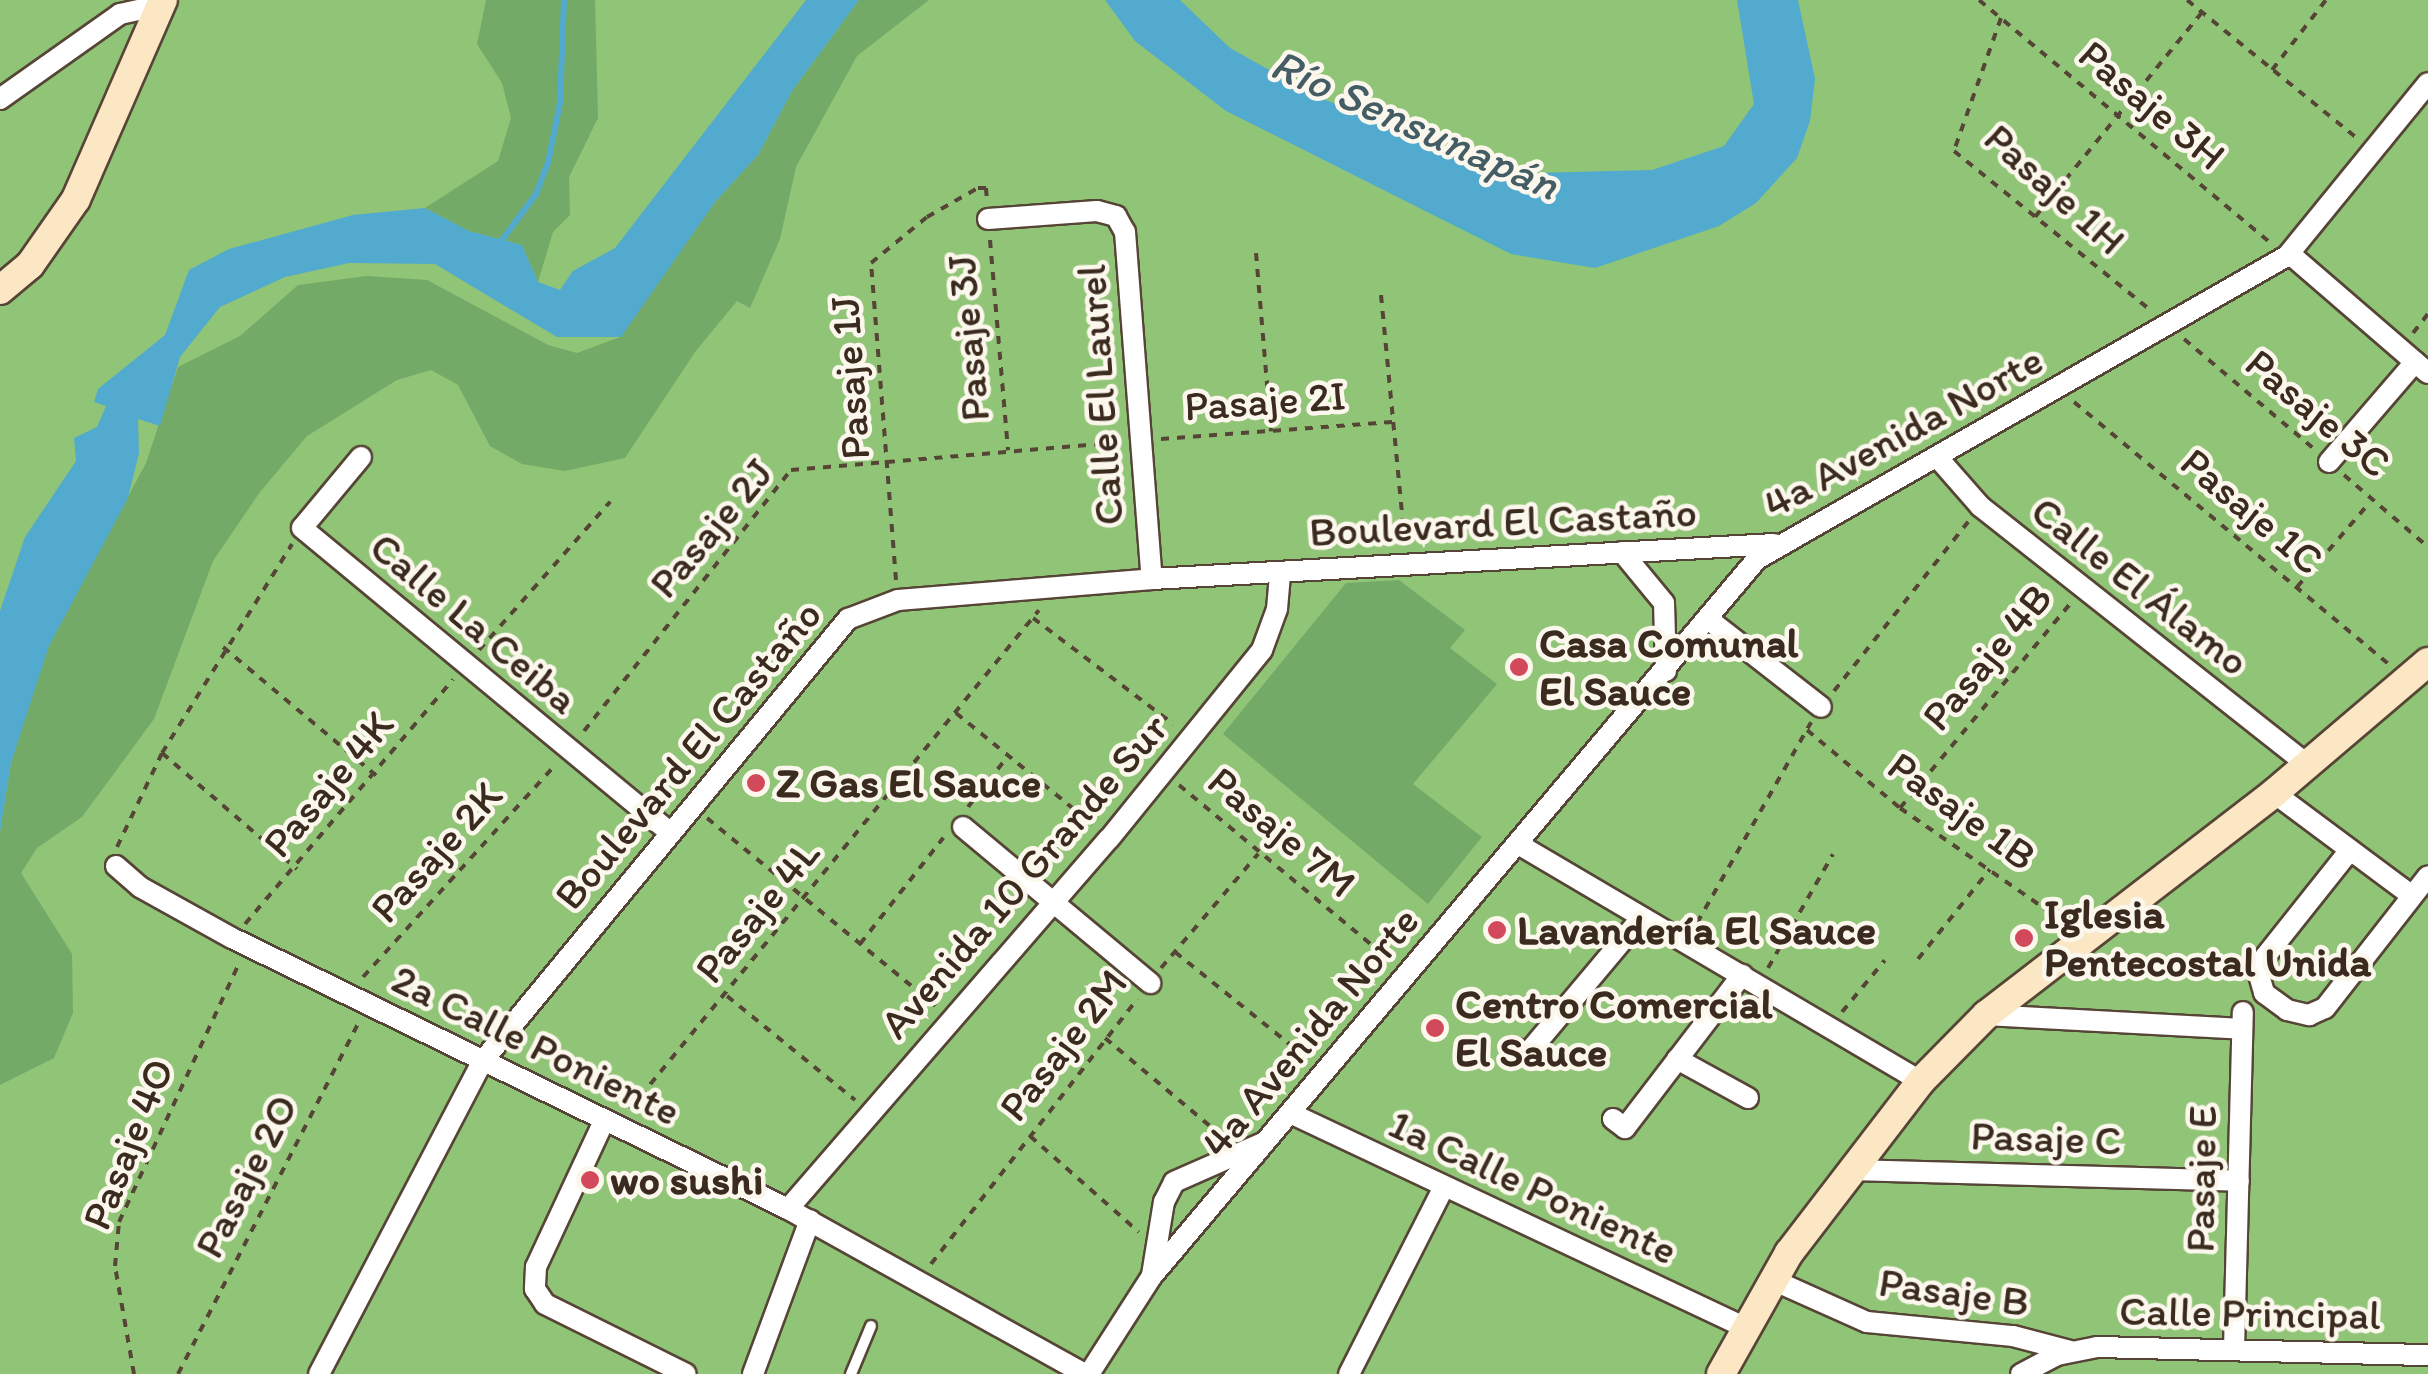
<!DOCTYPE html>
<meta charset="utf-8">
<style>
body{margin:0}
#map{position:relative;width:2428px;height:1374px;overflow:hidden;background:#efdcbb;font-family:Itim,sans-serif}
div>[style]{position:absolute}
.green>*{inset:0;background:#90c476;transform-origin:0 0}
.forest>*{inset:0;background:#74aa67}
.water>*{inset:0;background:#52aacf}
.stream>*{height:6px;margin:-3px;padding:0 3px;transform-origin:3px;border-radius:3px;background:#52aacf}
.path>*{height:4px;margin-top:-2px;transform-origin:0;background:repeating-linear-gradient(90deg,#564536 0 8px,transparent 0 16px)}
.roads{filter:drop-shadow(2px 0 #564536) drop-shadow(-2px 0 #564536) drop-shadow(0 2px #564536) drop-shadow(0 -2px #564536)}
.lane>*{height:10px;margin:-5px;padding:0 5px;transform-origin:5px;border-radius:5px;background:#fff}
.street>*{height:20px;margin:-10px;padding:0 10px;transform-origin:10px;border-radius:10px;background:#fff}
.secondary>*{height:28px;margin:-14px;padding:0 14px;transform-origin:14px;border-radius:14px;background:#fbe7c3}
.dots>*{width:28px;height:28px;translate:-50% -50%;box-sizing:border-box;border:5px solid #fbf7ec;border-radius:50%}
span{translate:-50% -50%;white-space:nowrap;text-align:center;line-height:1.15;-webkit-text-stroke:9px #fbf7ec;paint-order:stroke}
.street-label{font-size:42px;color:#3b2a1e}
.poi-label{font-size:42px;color:#3b2a1e;font-weight:700}
.left{translate:0 -50%;text-align:left}
.water-label{font-size:45px;color:#445d65;font-style:italic}
</style>
<div id="map">
<div class="green">
<i style="left:0;top:0;width:2428px;height:1374px"></i>
</div>
<div class="forest">
<i style="clip-path:polygon(486px 0,595px 0,598px 118px,569px 177px,570px 215px,553px 232px,538px 282px,522px 245px,469px 231px,425px 208px,498px 161px,511px 118px,502px 83px,477px 44px)"></i>
<i style="clip-path:polygon(859px 0,929px 0,857px 56px,796px 167px,780px 239px,750px 308px,737px 301px,695px 352px,625px 458px,565px 471px,522px 464px,490px 446px,458px 385px,431px 370px,397px 380px,307px 436px,260px 492px,213px 561px,154px 719px,82px 817px,37px 848px,21px 873px,72px 954px,73px 1013px,54px 1058px,0 1085px,0 832px,11px 763px,46px 651px,146px 463px,178px 367px,240px 336px,298px 285px,367px 276px,427px 280px,548px 345px,577px 353px,620px 337px,715px 202px,758px 155px,792px 91px)"></i>
<i style="clip-path:polygon(1399px 580px,1465px 630px,1450px 648px,1497px 684px,1413px 784px,1482px 837px,1428px 904px,1223px 734px,1346px 583px)"></i>
</div>
<div class="water">
<i style="clip-path:polygon(806px 0,859px 0,792px 91px,758px 155px,715px 202px,621px 337px,557px 337px,435px 264px,349px 263px,285px 277px,220px 307px,180px 357px,160px 426px,138px 419px,139px 453px,128px 498px,49px 646px,11px 763px,0 832px,0 611px,25px 537px,76px 461px,74px 438px,97px 427px,106px 406px,94px 402px,98px 389px,165px 335px,189px 270px,229px 249px,353px 215px,425px 208px,469px 231px,522px 245px,538px 282px,560px 290px,573px 271px,615px 248px)"></i>
<i style="clip-path:polygon(1105px 0,1180px 0,1230px 48px,1312px 94px,1461px 157px,1532px 173px,1652px 170px,1724px 146px,1754px 104px,1737px 0,1798px 0,1815px 79px,1810px 121px,1797px 158px,1756px 203px,1719px 226px,1595px 268px,1511px 254px,1226px 111px,1135px 41px)"></i>
</div>
<div class="stream">
<i style="left:502px;top:240px;width:57px;rotate:-53.5deg"></i>
<i style="left:536px;top:194px;width:33px;rotate:-69deg"></i>
<i style="left:548px;top:163px;width:61px;rotate:-78.7deg"></i>
<i style="left:560px;top:103px;width:103px;rotate:-87.8deg"></i>
</div>
<div class="path">
<i style="left:1979px;top:0;width:380px;rotate:39.8deg"></i>
<i style="left:2187px;top:0;width:220px;rotate:39.1deg"></i>
<i style="left:2001px;top:18px;width:141px;rotate:109.5deg"></i>
<i style="left:1954px;top:151px;width:252px;rotate:39deg"></i>
<i style="left:2272px;top:70px;width:88px;rotate:-52.4deg"></i>
<i style="left:2035px;top:217px;width:264px;rotate:-50.8deg"></i>
<i style="left:990px;top:240px;width:211px;rotate:85.1deg"></i>
<i style="left:1256px;top:253px;width:179px;rotate:85.2deg"></i>
<i style="left:1381px;top:295px;width:250px;rotate:84.5deg"></i>
<i style="left:2413px;top:333px;width:24px;rotate:-52deg"></i>
<i style="left:2184px;top:339px;width:170px;rotate:40.2deg"></i>
<i style="left:2074px;top:402px;width:411px;rotate:39.8deg"></i>
<i style="left:1161px;top:439px;width:235px;rotate:-4.2deg"></i>
<i style="left:2344px;top:475px;width:111px;rotate:40.6deg"></i>
<i style="left:896px;top:580px;width:318px;rotate:-94.5deg"></i>
<i style="left:871px;top:263px;width:72px;rotate:-39.4deg"></i>
<i style="left:927px;top:217px;width:59px;rotate:-29.6deg"></i>
<i style="left:978px;top:188px;width:8px"></i>
<i style="left:986px;top:188px;width:13px;rotate:86deg"></i>
<i style="left:2297px;top:587px;width:112px;rotate:-49.3deg"></i>
<i style="left:1033px;top:618px;width:176px;rotate:37.1deg"></i>
<i style="left:223px;top:647px;width:201px;rotate:40deg"></i>
<i style="left:479px;top:650px;width:198px;rotate:-48.5deg"></i>
<i style="left:1834px;top:691px;width:216px;rotate:-51.6deg"></i>
<i style="left:956px;top:713px;width:176px;rotate:39.2deg"></i>
<i style="left:1807px;top:730px;width:121px;rotate:40deg"></i>
<i style="left:1900px;top:808px;width:203px;rotate:34.8deg"></i>
<i style="left:584px;top:731px;width:333px;rotate:-51.6deg"></i>
<i style="left:791px;top:470px;width:331px;rotate:-4.8deg"></i>
<i style="left:162px;top:753px;width:178px;rotate:40.7deg"></i>
<i style="left:1179px;top:785px;width:276px;rotate:39.7deg"></i>
<i style="left:968px;top:807px;width:65px;rotate:-51.9deg"></i>
<i style="left:1900px;top:808px;width:266px;rotate:-50.2deg"></i>
<i style="left:707px;top:818px;width:296px;rotate:39.4deg"></i>
<i style="left:117px;top:847px;width:104px;rotate:-64.4deg"></i>
<i style="left:162px;top:753px;width:246px;rotate:-58.1deg"></i>
<i style="left:1697px;top:923px;width:231px;rotate:-60.4deg"></i>
<i style="left:245px;top:924px;width:321px;rotate:-49.6deg"></i>
<i style="left:860px;top:944px;width:135px;rotate:-51.9deg"></i>
<i style="left:1175px;top:952px;width:171px;rotate:38.8deg"></i>
<i style="left:1918px;top:959px;width:115px;rotate:-51.3deg"></i>
<i style="left:1161px;top:968px;width:150px;rotate:-49.6deg"></i>
<i style="left:1768px;top:968px;width:131px;rotate:-60.3deg"></i>
<i style="left:363px;top:977px;width:286px;rotate:-47.8deg"></i>
<i style="left:727px;top:996px;width:165px;rotate:39.1deg"></i>
<i style="left:1842px;top:1012px;width:67px;rotate:-50.4deg"></i>
<i style="left:1105px;top:1038px;width:155px;rotate:40deg"></i>
<i style="left:630px;top:1109px;width:645px;rotate:-50.66deg"></i>
<i style="left:1030px;top:1136px;width:145px;rotate:41.4deg"></i>
<i style="left:931px;top:1264px;width:336px;rotate:-52.1deg"></i>
<i style="left:134px;top:1374px;width:110px;rotate:-100deg"></i>
<i style="left:115px;top:1266px;width:44px;rotate:-84.8deg"></i>
<i style="left:119px;top:1222px;width:285px;rotate:-65.1deg"></i>
<i style="left:178px;top:1374px;width:396px;rotate:-62.8deg"></i>
</div>
<div class="roads">
<div class="lane">
<i style="left:851px;top:1374px;width:52px;rotate:-67.4deg"></i>
</div>
<div class="street">
<i style="left:0;top:99px;width:147px;rotate:-35.3deg"></i>
<i style="left:120px;top:14px;width:42px;rotate:-12.4deg"></i>
<i style="left:988px;top:219px;width:109px;rotate:-4.2deg"></i>
<i style="left:1097px;top:211px;width:20px;rotate:15deg"></i>
<i style="left:1116px;top:216px;width:18px;rotate:61deg"></i>
<i style="left:1125px;top:232px;width:348px;rotate:85.6deg"></i>
<i style="left:2290px;top:254px;width:182px;rotate:40.8deg"></i>
<i style="left:361px;top:457px;width:92px;rotate:129.7deg"></i>
<i style="left:302px;top:528px;width:477px;rotate:39.6deg"></i>
<i style="left:1938px;top:458px;width:64px;rotate:48.8deg"></i>
<i style="left:1980px;top:506px;width:414px;rotate:38.3deg"></i>
<i style="left:2329px;top:462px;width:132px;rotate:-49.3deg"></i>
<i style="left:1622px;top:552px;width:66px;rotate:50.5deg"></i>
<i style="left:1664px;top:603px;width:68px;rotate:88.3deg"></i>
<i style="left:1708px;top:619px;width:143px;rotate:37.9deg"></i>
<i style="left:2274px;top:793px;width:172px;rotate:36.7deg"></i>
<i style="left:963px;top:827px;width:244px;rotate:39.8deg"></i>
<i style="left:1518px;top:844px;width:468px;rotate:30.5deg"></i>
<i style="left:2350px;top:850px;width:137px;rotate:128.5deg"></i>
<i style="left:2265px;top:957px;width:19px;rotate:108deg"></i>
<i style="left:2259px;top:975px;width:19px;rotate:74deg"></i>
<i style="left:2264px;top:993px;width:29px;rotate:36deg"></i>
<i style="left:2287px;top:1010px;width:23px;rotate:13deg"></i>
<i style="left:2309px;top:1015px;width:17px;rotate:-24deg"></i>
<i style="left:2325px;top:1008px;width:167px;rotate:-52deg"></i>
<i style="left:116px;top:866px;width:32px;rotate:41deg"></i>
<i style="left:140px;top:887px;width:105px;rotate:29deg"></i>
<i style="left:232px;top:938px;width:619px;rotate:25.99deg"></i>
<i style="left:788px;top:1209px;width:340px;rotate:29.1deg"></i>
<i style="left:1986px;top:1015px;width:256px;rotate:3.1deg"></i>
<i style="left:1514px;top:1048px;width:15px;rotate:20deg"></i>
<i style="left:1528px;top:1053px;width:177px;rotate:-50deg"></i>
<i style="left:1677px;top:1059px;width:81px;rotate:28.8deg"></i>
<i style="left:1290px;top:1113px;width:502px;rotate:25.24deg"></i>
<i style="left:1613px;top:1119px;width:15px;rotate:37deg"></i>
<i style="left:1625px;top:1128px;width:193px;rotate:-52.6deg"></i>
<i style="left:604px;top:1121px;width:161px;rotate:115deg"></i>
<i style="left:536px;top:1267px;width:22px;rotate:93deg"></i>
<i style="left:535px;top:1289px;width:18px;rotate:56deg"></i>
<i style="left:545px;top:1304px;width:157px;rotate:26.4deg"></i>
<i style="left:1852px;top:1170px;width:387px;rotate:1.6deg"></i>
<i style="left:788px;top:1209px;width:490px;rotate:-49.1deg"></i>
<i style="left:1109px;top:839px;width:243px;rotate:-51deg"></i>
<i style="left:1262px;top:650px;width:44px;rotate:-69.9deg"></i>
<i style="left:1277px;top:609px;width:36px;rotate:-85deg"></i>
<i style="left:1152px;top:1275px;width:74px;rotate:-80.7deg"></i>
<i style="left:1164px;top:1202px;width:22px;rotate:-63deg"></i>
<i style="left:1174px;top:1182px;width:99px;rotate:-23.7deg"></i>
<i style="left:1773px;top:1280px;width:103px;rotate:24.1deg"></i>
<i style="left:1867px;top:1322px;width:147px;rotate:5.5deg"></i>
<i style="left:2013px;top:1336px;width:59px;rotate:14.7deg"></i>
<i style="left:2234px;top:1349px;width:337px;rotate:-88.5deg"></i>
<i style="left:319px;top:1374px;width:352px;rotate:-62.4deg"></i>
<i style="left:482px;top:1062px;width:575px;rotate:-50.44deg"></i>
<i style="left:848px;top:619px;width:53px;rotate:-20.8deg"></i>
<i style="left:898px;top:600px;width:255px;rotate:-4.7deg"></i>
<i style="left:1152px;top:579px;width:623px;rotate:-3.22deg"></i>
<i style="left:753px;top:1374px;width:164px;rotate:-69.7deg"></i>
<i style="left:1089px;top:1374px;width:117px;rotate:-57.3deg"></i>
<i style="left:1152px;top:1276px;width:938px;rotate:-49.84deg"></i>
<i style="left:1757px;top:559px;width:610px;rotate:-29.76deg"></i>
<i style="left:2287px;top:256px;width:223px;rotate:-50.8deg"></i>
<i style="left:1349px;top:1374px;width:208px;rotate:-63.1deg"></i>
<i style="left:2021px;top:1374px;width:41px;rotate:-27.8deg"></i>
<i style="left:2057px;top:1355px;width:41px;rotate:-11.3deg"></i>
<i style="left:2097px;top:1347px;width:331px;rotate:1.4deg"></i>
</div>
<div class="secondary">
<i style="left:0;top:290px;width:39px;rotate:-40deg"></i>
<i style="left:30px;top:265px;width:80px;rotate:-55.1deg"></i>
<i style="left:76px;top:199px;width:217px;rotate:-66.4deg"></i>
<i style="left:1721px;top:1374px;width:139px;rotate:-60.7deg"></i>
<i style="left:1789px;top:1253px;width:217px;rotate:-52.5deg"></i>
<i style="left:1921px;top:1081px;width:93px;rotate:-45.4deg"></i>
<i style="left:1986px;top:1015px;width:364px;rotate:-37.6deg"></i>
<i style="left:2274px;top:793px;width:202px;rotate:-40.4deg"></i>
</div>
</div>
<div class="dots">
<i style="left:1519px;top:667px;background:#d1495b"></i>
<i style="left:756px;top:783px;background:#d1495b"></i>
<i style="left:1497px;top:930px;background:#d1495b"></i>
<i style="left:2024px;top:938px;background:#d1495b"></i>
<i style="left:1435px;top:1028px;background:#d1495b"></i>
<i style="left:590px;top:1180px;background:#d1495b"></i>
</div>
<div class="street-label">
<span style="left:2152px;top:105px;rotate:40deg">Pasaje 3H</span>
<span style="left:2055px;top:189px;rotate:42deg">Pasaje 1H</span>
<span style="left:968px;top:338px;rotate:-95deg">Pasaje 3J</span>
<span style="left:850px;top:378px;rotate:-94deg">Pasaje 1J</span>
<span style="left:1100px;top:395px;rotate:-94deg">Calle El Laurel</span>
<span style="left:1265px;top:401px;rotate:-4deg">Pasaje 2I</span>
<span style="left:2318px;top:413px;rotate:40deg">Pasaje 3C</span>
<span style="left:1903px;top:432px;rotate:-29deg">4a Avenida Norte</span>
<span style="left:2252px;top:511px;rotate:40deg">Pasaje 1C</span>
<span style="left:1503px;top:522px;rotate:-3deg">Boulevard El Castaño</span>
<span style="left:711px;top:528px;rotate:-50deg">Pasaje 2J</span>
<span style="left:2140px;top:586px;rotate:38deg">Calle El Álamo</span>
<span style="left:474px;top:623px;rotate:40deg">Calle La Ceiba</span>
<span style="left:1987px;top:657px;rotate:-50deg">Pasaje 4B</span>
<span style="left:688px;top:755px;rotate:-50deg">Boulevard El Castaño</span>
<span style="left:328px;top:784px;rotate:-50deg">Pasaje 4K</span>
<span style="left:1962px;top:811px;rotate:36deg">Pasaje 1B</span>
<span style="left:1282px;top:832px;rotate:40deg">Pasaje 7M</span>
<span style="left:436px;top:852px;rotate:-48deg">Pasaje 2K</span>
<span style="left:1024px;top:876px;rotate:-49deg">Avenida 10 Grande Sur</span>
<span style="left:757px;top:911px;rotate:-51deg">Pasaje 4L</span>
<span style="left:1310px;top:1032px;rotate:-50deg">4a Avenida Norte</span>
<span style="left:536px;top:1045px;rotate:26deg">2a Calle Poniente</span>
<span style="left:1063px;top:1045px;rotate:-52deg">Pasaje 2M</span>
<span style="left:2046px;top:1138px;rotate:2deg">Pasaje C</span>
<span style="left:128px;top:1144px;rotate:-68deg">Pasaje 4O</span>
<span style="left:246px;top:1176px;rotate:-63deg">Pasaje 2O</span>
<span style="left:2201px;top:1179px;rotate:-89deg">Pasaje E</span>
<span style="left:1533px;top:1187px;rotate:25deg">1a Calle Poniente</span>
<span style="left:1954px;top:1292px;rotate:8deg">Pasaje B</span>
<span style="left:2250px;top:1313px;rotate:1deg">Calle Principal</span>
</div>
<div class="poi-label">
<span class="left" style="left:1539px;top:667px">Casa Comunal<br>El Sauce</span>
<span class="left" style="left:776px;top:783px">Z Gas El Sauce</span>
<span class="left" style="left:2044px;top:938px">Iglesia<br>Pentecostal Unida</span>
<span class="left" style="left:1517px;top:930px">Lavandería El Sauce</span>
<span class="left" style="left:1455px;top:1028px">Centro Comercial<br>El Sauce</span>
<span class="left" style="left:610px;top:1180px">wo sushi</span>
</div>
<div class="water-label">
<span style="left:1415px;top:124px;rotate:24deg">Río Sensunapán</span>
</div>
</div>
